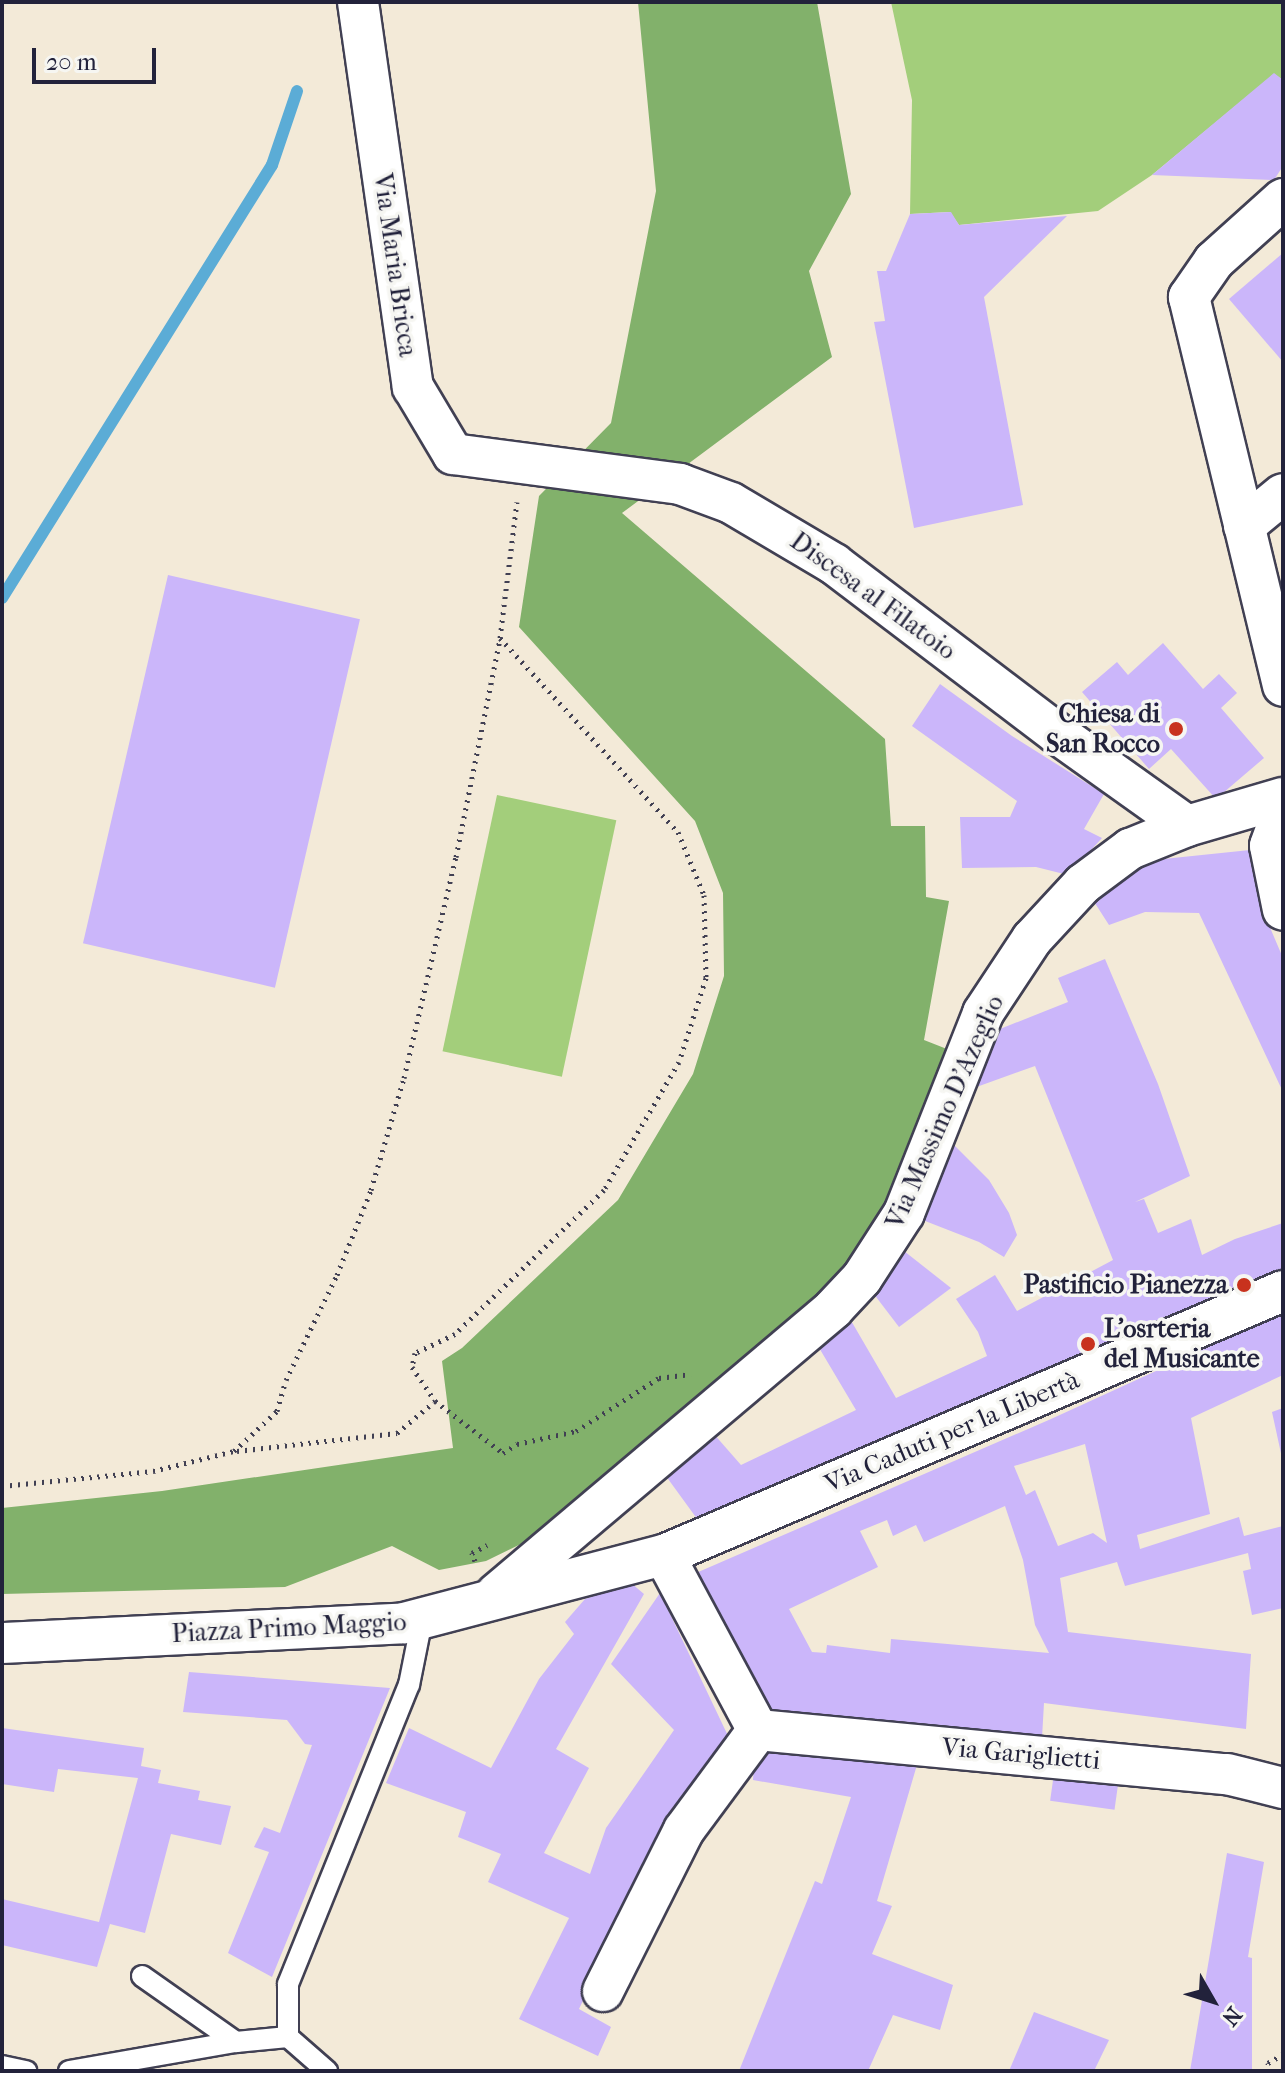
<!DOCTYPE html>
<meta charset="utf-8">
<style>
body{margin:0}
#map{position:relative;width:1285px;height:2073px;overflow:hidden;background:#f3ead8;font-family:"IM FELL French Canon",serif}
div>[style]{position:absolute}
.green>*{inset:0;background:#a3ce7b;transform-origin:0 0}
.forest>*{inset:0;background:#82b16b}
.stream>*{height:12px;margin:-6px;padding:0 6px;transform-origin:6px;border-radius:6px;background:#5bacd6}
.building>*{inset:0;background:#cbb6fa;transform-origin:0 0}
.path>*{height:5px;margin-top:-2.5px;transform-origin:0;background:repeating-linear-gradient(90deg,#414053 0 2px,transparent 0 8px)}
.roads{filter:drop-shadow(2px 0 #414053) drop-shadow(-2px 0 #414053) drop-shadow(0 2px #414053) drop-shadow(0 -2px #414053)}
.service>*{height:20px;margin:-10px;padding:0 10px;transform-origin:10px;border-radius:10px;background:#fff}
.minor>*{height:40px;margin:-20px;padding:0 20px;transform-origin:20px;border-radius:20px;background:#fff}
.dots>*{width:22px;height:22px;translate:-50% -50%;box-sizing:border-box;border:4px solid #f6f6f2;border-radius:50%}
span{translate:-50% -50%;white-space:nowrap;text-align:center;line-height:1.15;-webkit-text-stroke:7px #f6f6f2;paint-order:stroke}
.street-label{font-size:26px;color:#22223b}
.poi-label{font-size:26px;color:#22223b;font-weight:700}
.right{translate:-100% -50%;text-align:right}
.left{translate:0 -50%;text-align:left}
.frame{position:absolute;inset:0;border:4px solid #22223b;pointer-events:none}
.north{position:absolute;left:1173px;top:1961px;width:80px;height:80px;-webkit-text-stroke:6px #f6f6f2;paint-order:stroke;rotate:129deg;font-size:22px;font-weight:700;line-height:32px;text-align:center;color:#22223b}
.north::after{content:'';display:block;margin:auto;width:28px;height:36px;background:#22223b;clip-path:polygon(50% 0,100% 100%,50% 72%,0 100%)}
.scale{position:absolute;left:32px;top:48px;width:124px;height:36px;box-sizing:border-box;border:4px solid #22223b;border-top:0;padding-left:10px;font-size:24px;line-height:28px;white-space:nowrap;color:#22223b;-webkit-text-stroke:6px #f6f6f2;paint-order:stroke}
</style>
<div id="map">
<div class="green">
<i style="clip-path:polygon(891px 2px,1283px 2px,1283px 80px,1274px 74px,1152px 175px,1098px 211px,959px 225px,950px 212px,910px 214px,912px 100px)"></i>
<i style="left:497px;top:795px;width:122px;height:262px;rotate:12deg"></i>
</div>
<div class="forest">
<i style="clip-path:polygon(638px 2px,817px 2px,851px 194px,809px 271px,832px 357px,622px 513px,885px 739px,891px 826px,925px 826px,926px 897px,949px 901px,924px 1040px,952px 1051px,893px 1204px,823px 1297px,525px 1542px,486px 1561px,439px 1570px,392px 1546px,285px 1587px,2px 1594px,2px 1508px,162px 1491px,453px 1448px,442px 1361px,462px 1348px,618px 1200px,693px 1074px,724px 976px,723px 893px,695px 821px,519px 627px,539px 496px,611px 423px,656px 191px)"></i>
</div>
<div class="stream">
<i style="left:2px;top:598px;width:510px;rotate:-58.05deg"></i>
<i style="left:272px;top:165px;width:78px;rotate:-71.3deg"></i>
</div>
<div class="building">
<i style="clip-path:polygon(1274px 73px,1283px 80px,1283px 166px,1274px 180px,1152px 175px)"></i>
<i style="clip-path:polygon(951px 212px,959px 225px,1067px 216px,984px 297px,1023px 505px,914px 528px,874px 322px,885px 321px,877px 271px,886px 271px,910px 214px)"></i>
<i style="clip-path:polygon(1283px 253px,1283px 362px,1229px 299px)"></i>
<i style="left:168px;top:575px;width:197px;height:378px;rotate:13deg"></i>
<i style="clip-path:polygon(1163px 643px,1203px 689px,1219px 674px,1237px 693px,1221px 708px,1264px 758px,1216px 799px,1171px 749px,1149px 769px,1082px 692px,1117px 662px,1128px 675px)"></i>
<i style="clip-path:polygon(940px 684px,1012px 736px,1104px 794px,1084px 829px,1102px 838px,1068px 875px,1036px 867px,962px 868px,960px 817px,1010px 817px,1017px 801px,912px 726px)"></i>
<i style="clip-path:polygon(1250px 850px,1263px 911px,1283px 958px,1283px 1092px,1199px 913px,1145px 912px,1109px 925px,1091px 897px,1144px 861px)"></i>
<i style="clip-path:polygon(1105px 959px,1158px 1084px,1190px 1176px,1135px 1202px,1144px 1199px,1158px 1233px,1191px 1219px,1202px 1255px,1235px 1239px,1283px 1223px,1283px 1278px,703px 1527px,663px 1472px,713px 1433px,741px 1465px,856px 1410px,815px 1341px,846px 1312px,896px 1398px,987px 1356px,978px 1332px,956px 1299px,995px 1275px,1017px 1311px,1113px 1260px,1035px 1066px,971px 1089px,990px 1033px,1068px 1002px,1058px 978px)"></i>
<i style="clip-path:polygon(949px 1140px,989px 1180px,1009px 1213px,1017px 1235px,1004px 1257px,979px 1242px,920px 1219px)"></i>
<i style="clip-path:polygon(904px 1251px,951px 1288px,899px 1327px,870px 1289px)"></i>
<i style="clip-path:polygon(evenodd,1283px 1313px,1283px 1375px,1191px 1418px,1210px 1514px,1137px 1535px,1140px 1549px,1239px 1517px,1244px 1536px,1283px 1526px,1283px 1608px,1252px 1615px,1243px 1571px,1251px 1569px,1248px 1553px,1125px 1586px,1117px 1562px,1060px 1578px,1068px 1632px,1251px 1654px,1246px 1729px,1044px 1703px,1042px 1738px,764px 1710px,696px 1573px,1051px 1419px,1283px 1313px,1085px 1444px,1107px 1543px,1093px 1533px,1058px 1546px,1035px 1490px,1026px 1495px,1014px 1466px,1085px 1444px,1283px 1313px,1005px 1506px,1023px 1560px,1035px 1625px,1049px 1653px,891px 1639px,890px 1653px,827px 1645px,826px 1653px,812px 1652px,789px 1609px,878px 1567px,860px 1531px,887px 1520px,893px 1536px,916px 1525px,924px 1542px,1005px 1506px)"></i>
<i style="clip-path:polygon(1283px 1408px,1283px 1458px,1282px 1458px,1272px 1412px)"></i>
<i style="clip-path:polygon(631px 1583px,644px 1594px,556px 1749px,589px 1768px,544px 1853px,590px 1874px,606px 1828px,674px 1730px,611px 1664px,660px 1593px,730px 1740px,633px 1896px,579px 2009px,611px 2027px,598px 2056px,519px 2019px,569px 1918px,488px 1882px,501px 1854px,458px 1837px,466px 1812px,386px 1783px,409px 1728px,491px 1768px,539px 1679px,574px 1634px,565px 1622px,585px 1599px)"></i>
<i style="clip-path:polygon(189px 1672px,390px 1688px,272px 1977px,228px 1953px,269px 1852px,254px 1847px,264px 1827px,280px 1833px,312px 1745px,305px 1744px,287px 1720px,183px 1712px)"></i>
<i style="clip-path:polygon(2px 1728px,144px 1748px,141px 1766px,161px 1770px,158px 1783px,200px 1791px,198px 1800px,231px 1806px,221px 1845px,171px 1834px,145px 1933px,110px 1924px,97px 1967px,2px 1945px,2px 1899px,99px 1922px,138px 1778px,58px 1769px,54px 1792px,2px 1784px)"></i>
<i style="clip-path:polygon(755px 1747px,919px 1758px,877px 1901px,892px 1906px,872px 1954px,953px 1985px,940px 2030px,893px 2015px,868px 2071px,739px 2071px,815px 1881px,822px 1884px,851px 1797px,753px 1780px)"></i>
<i style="left:1055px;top:1766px;width:65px;height:35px;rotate:8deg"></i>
<i style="clip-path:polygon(1227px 1853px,1264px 1862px,1248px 1957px,1252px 1958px,1252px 2071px,1190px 2071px)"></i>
<i style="clip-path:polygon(1034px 2012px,1109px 2040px,1094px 2071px,1009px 2071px)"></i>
</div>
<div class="path">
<i style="left:500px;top:638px;width:263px;rotate:47.5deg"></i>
<i style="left:678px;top:832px;width:68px;rotate:67.6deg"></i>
<i style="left:704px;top:895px;width:83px;rotate:88.6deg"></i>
<i style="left:706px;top:978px;width:88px;rotate:107.8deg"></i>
<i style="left:679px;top:1062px;width:148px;rotate:120.4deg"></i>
<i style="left:604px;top:1190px;width:207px;rotate:136deg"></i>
<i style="left:455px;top:1334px;width:44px;rotate:154.6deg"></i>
<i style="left:415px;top:1353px;width:14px;rotate:102deg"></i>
<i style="left:412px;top:1367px;width:41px;rotate:55.9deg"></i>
<i style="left:435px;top:1401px;width:86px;rotate:37.4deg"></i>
<i style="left:503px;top:1453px;width:17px;rotate:-33deg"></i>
<i style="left:517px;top:1444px;width:60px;rotate:-12.4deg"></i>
<i style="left:576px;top:1431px;width:98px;rotate:-32.6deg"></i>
<i style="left:659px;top:1378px;width:32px;rotate:-7deg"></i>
<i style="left:237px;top:1451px;width:161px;rotate:-6.4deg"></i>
<i style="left:397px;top:1433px;width:50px;rotate:-40.1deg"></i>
<i style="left:2px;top:1486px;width:152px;rotate:-5.7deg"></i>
<i style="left:153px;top:1471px;width:83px;rotate:-13.9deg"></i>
<i style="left:234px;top:1451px;width:59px;rotate:-42.9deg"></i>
<i style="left:277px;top:1411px;width:32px;rotate:-74deg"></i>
<i style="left:286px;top:1380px;width:117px;rotate:-64.1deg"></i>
<i style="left:337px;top:1275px;width:92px;rotate:-68.2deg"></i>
<i style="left:371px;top:1190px;width:117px;rotate:-73.6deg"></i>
<i style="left:404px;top:1078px;width:227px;rotate:-76.8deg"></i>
<i style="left:456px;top:857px;width:223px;rotate:-78.6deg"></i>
<i style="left:500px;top:638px;width:137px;rotate:-82.9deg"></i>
<i style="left:475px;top:1561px;width:9px;rotate:-111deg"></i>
<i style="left:472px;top:1553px;width:17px;rotate:-28deg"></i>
<i style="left:1271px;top:2071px;width:9px;rotate:-111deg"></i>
<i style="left:1268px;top:2063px;width:17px;rotate:-31deg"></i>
</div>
<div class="roads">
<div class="service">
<i style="left:142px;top:1976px;width:115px;rotate:35.1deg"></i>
<i style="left:288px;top:2037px;width:53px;rotate:-90deg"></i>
<i style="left:288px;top:1984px;width:323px;rotate:-68deg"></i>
<i style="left:409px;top:1685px;width:66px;rotate:-78.7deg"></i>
<i style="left:2px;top:2066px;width:25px;rotate:12deg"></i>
<i style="left:69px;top:2071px;width:169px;rotate:-9.9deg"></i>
<i style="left:236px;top:2042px;width:52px;rotate:-5.5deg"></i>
<i style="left:288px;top:2037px;width:52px;rotate:41.1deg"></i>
</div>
<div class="minor">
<i style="left:358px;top:2px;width:389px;rotate:81.9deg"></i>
<i style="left:413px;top:387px;width:78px;rotate:59.2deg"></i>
<i style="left:453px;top:454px;width:229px;rotate:7.5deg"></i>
<i style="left:680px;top:484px;width:54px;rotate:20.4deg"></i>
<i style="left:731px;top:503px;width:120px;rotate:30.6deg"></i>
<i style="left:834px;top:564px;width:281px;rotate:37.2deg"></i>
<i style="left:1058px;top:734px;width:158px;rotate:35.5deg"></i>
<i style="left:1283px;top:199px;width:93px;rotate:138.1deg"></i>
<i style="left:1214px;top:261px;width:44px;rotate:124.8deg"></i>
<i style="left:1189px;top:297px;width:400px;rotate:76.4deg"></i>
<i style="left:1244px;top:526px;width:50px;rotate:-39.4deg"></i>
<i style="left:1283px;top:810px;width:38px;rotate:110deg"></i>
<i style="left:1270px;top:846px;width:65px;rotate:78.5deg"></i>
<i style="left:664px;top:1555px;width:199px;rotate:61.8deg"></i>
<i style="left:758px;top:1730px;width:471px;rotate:5.4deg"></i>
<i style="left:1227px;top:1774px;width:58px;rotate:14deg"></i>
<i style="left:496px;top:1594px;width:441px;rotate:-40.2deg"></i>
<i style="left:833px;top:1309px;width:42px;rotate:-46.9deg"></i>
<i style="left:862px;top:1278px;width:77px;rotate:-57.1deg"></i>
<i style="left:904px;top:1213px;width:215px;rotate:-68.4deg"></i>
<i style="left:983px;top:1013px;width:89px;rotate:-56.5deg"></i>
<i style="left:1032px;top:939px;width:75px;rotate:-47.2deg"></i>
<i style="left:1083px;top:884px;width:59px;rotate:-36.7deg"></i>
<i style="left:1130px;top:849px;width:61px;rotate:-22deg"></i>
<i style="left:1187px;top:826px;width:100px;rotate:-16.3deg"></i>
<i style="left:2px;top:1643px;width:402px;rotate:-2.8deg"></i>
<i style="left:404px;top:1623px;width:269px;rotate:-14.7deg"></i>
<i style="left:664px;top:1555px;width:673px;rotate:-23.1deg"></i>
<i style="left:603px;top:1991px;width:180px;rotate:-63.3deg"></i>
<i style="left:684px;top:1830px;width:124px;rotate:-53.5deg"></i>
</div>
</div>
<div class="dots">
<i style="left:1176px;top:729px;background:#c8321e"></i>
<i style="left:1244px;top:1285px;background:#c8321e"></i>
<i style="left:1088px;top:1344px;background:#c8321e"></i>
</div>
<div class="street-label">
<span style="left:395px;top:265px;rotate:82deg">Via Maria Bricca</span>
<span style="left:873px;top:596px;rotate:36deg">Discesa al Filatoio</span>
<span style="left:945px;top:1112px;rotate:-66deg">Via Massimo D'Azeglio</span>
<span style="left:952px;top:1432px;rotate:-23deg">Via Caduti per la Libertà</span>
<span style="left:289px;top:1628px;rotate:-3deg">Piazza Primo Maggio</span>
<span style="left:1021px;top:1754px;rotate:5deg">Via Gariglietti</span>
</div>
<div class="poi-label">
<span class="right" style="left:1160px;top:729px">Chiesa di<br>San Rocco</span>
<span class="right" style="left:1228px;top:1285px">Pastificio Pianezza</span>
<span class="left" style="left:1104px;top:1344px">L'osrteria<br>del Musicante</span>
</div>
<div class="frame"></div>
<div class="north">N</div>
<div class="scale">20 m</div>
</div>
